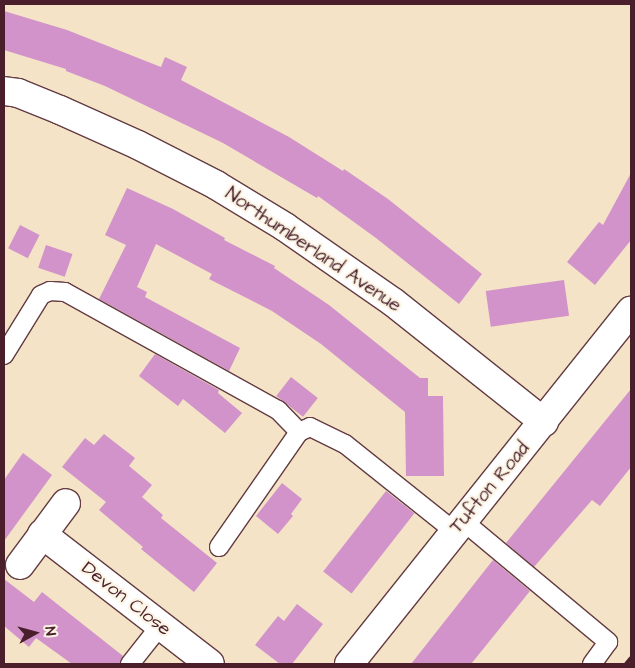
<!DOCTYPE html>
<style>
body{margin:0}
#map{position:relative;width:635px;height:668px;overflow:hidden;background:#f4e3c7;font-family:"Architects Daughter",sans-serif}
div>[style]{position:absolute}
.building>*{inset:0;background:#d193c9;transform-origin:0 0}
.roads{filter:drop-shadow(1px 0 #643c42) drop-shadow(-1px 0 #643c42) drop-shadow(0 1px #643c42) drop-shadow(0 -1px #643c42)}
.lane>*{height:18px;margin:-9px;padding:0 9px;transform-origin:9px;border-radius:9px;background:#fff}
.street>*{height:28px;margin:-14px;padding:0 14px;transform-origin:14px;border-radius:14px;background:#fff}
.rail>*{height:4px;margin-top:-2px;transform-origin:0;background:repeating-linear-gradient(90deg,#4a1f2b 0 8px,transparent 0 12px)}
span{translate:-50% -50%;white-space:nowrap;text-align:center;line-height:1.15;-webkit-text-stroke:4.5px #fcf5e5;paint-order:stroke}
.street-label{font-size:19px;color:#4a1f2b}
.frame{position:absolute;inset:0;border:5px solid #4a1f2b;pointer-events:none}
.north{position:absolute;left:10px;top:608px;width:50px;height:50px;-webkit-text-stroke:4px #fcf5e5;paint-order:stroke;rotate:83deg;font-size:14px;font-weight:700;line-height:20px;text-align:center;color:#4a1f2b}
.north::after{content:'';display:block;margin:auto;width:18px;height:22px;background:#4a1f2b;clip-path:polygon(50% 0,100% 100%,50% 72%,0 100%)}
</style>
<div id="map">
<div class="building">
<i style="clip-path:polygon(4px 11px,67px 30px,161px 67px,165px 57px,187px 67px,181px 80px,289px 137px,343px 171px,344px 169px,388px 199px,482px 274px,459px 304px,376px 238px,318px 196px,317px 198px,223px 143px,105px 86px,66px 71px,66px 69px,4px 50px)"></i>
<i style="clip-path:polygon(631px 173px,631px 240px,595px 285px,567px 262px,599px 222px,603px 225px)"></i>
<i style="clip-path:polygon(127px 188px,173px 209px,225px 238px,224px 240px,275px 266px,274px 268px,329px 305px,420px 378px,428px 378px,428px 396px,443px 396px,444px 476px,406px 476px,405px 412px,321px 344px,272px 311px,209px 279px,212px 274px,156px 244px,137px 287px,147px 292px,145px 297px,240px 348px,229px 371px,99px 299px,126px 245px,105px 235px)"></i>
<i style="left:20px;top:225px;width:22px;height:26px;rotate:27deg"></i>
<i style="left:46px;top:245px;width:28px;height:24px;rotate:19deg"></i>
<i style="left:564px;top:280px;width:36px;height:79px;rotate:82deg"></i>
<i style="clip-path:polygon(155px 354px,219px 390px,218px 393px,242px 413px,225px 433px,183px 399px,178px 406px,139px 376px)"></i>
<i style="left:291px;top:377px;width:34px;height:24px;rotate:38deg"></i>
<i style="clip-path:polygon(631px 389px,631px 467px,600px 506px,592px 500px,534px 567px,506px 543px)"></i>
<i style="clip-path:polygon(104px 434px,135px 458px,129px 466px,152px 485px,142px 497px,163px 515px,161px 518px,217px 563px,194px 592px,141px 549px,143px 547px,99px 510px,106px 502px,62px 467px,85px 438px,94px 445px)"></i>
<i style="clip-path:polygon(23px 453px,52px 475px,4px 541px,4px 480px)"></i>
<i style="clip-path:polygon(282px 483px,302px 499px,291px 514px,293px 516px,278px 534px,256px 516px)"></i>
<i style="left:386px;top:491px;width:36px;height:102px;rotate:38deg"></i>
<i style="clip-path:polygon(493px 560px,530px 591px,471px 664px,411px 664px)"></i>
<i style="clip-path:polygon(4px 579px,34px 602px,42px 592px,123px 656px,120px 664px,72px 664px,36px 638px,29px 647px,4px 626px)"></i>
<i style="clip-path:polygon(297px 604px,323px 624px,292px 664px,280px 664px,255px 645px,278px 616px,284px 621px)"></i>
</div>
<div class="roads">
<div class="lane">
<i style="left:4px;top:355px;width:70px;rotate:-58.3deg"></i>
<i style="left:41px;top:295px;width:10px;rotate:-24deg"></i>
<i style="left:50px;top:291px;width:15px;rotate:4deg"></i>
<i style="left:65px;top:292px;width:244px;rotate:29deg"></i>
<i style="left:278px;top:410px;width:30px;rotate:46deg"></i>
<i style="left:463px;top:521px;width:189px;rotate:39.8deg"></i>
<i style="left:608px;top:642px;width:27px;rotate:126deg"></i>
<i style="left:219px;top:547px;width:140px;rotate:-55.2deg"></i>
<i style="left:299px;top:432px;width:12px;rotate:-24deg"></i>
<i style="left:310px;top:427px;width:39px;rotate:26deg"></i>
<i style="left:345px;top:444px;width:139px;rotate:38.6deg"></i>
<i style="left:130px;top:664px;width:48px;rotate:-51.7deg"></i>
</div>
<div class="street">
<i style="left:4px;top:91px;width:14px;rotate:8deg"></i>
<i style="left:18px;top:93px;width:45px;rotate:22deg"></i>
<i style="left:60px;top:110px;width:85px;rotate:24.2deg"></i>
<i style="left:138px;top:145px;width:88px;rotate:27.1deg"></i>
<i style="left:216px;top:185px;width:81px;rotate:31.3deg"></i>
<i style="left:285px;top:227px;width:131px;rotate:34.8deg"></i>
<i style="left:393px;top:302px;width:193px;rotate:38.5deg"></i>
<i style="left:42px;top:534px;width:212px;rotate:37.7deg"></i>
<i style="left:20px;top:565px;width:77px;rotate:-53.4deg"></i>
<i style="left:349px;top:664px;width:452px;rotate:-51.4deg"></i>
</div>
</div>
<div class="rail">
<i style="left:626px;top:664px;width:8px;rotate:-50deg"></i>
</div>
<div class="street-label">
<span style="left:313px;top:250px;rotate:34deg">Northumberland Avenue</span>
<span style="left:490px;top:488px;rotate:-50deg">Tufton Road</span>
<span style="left:126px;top:599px;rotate:38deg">Devon Close</span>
</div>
<div class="frame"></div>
<div class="north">N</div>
</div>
